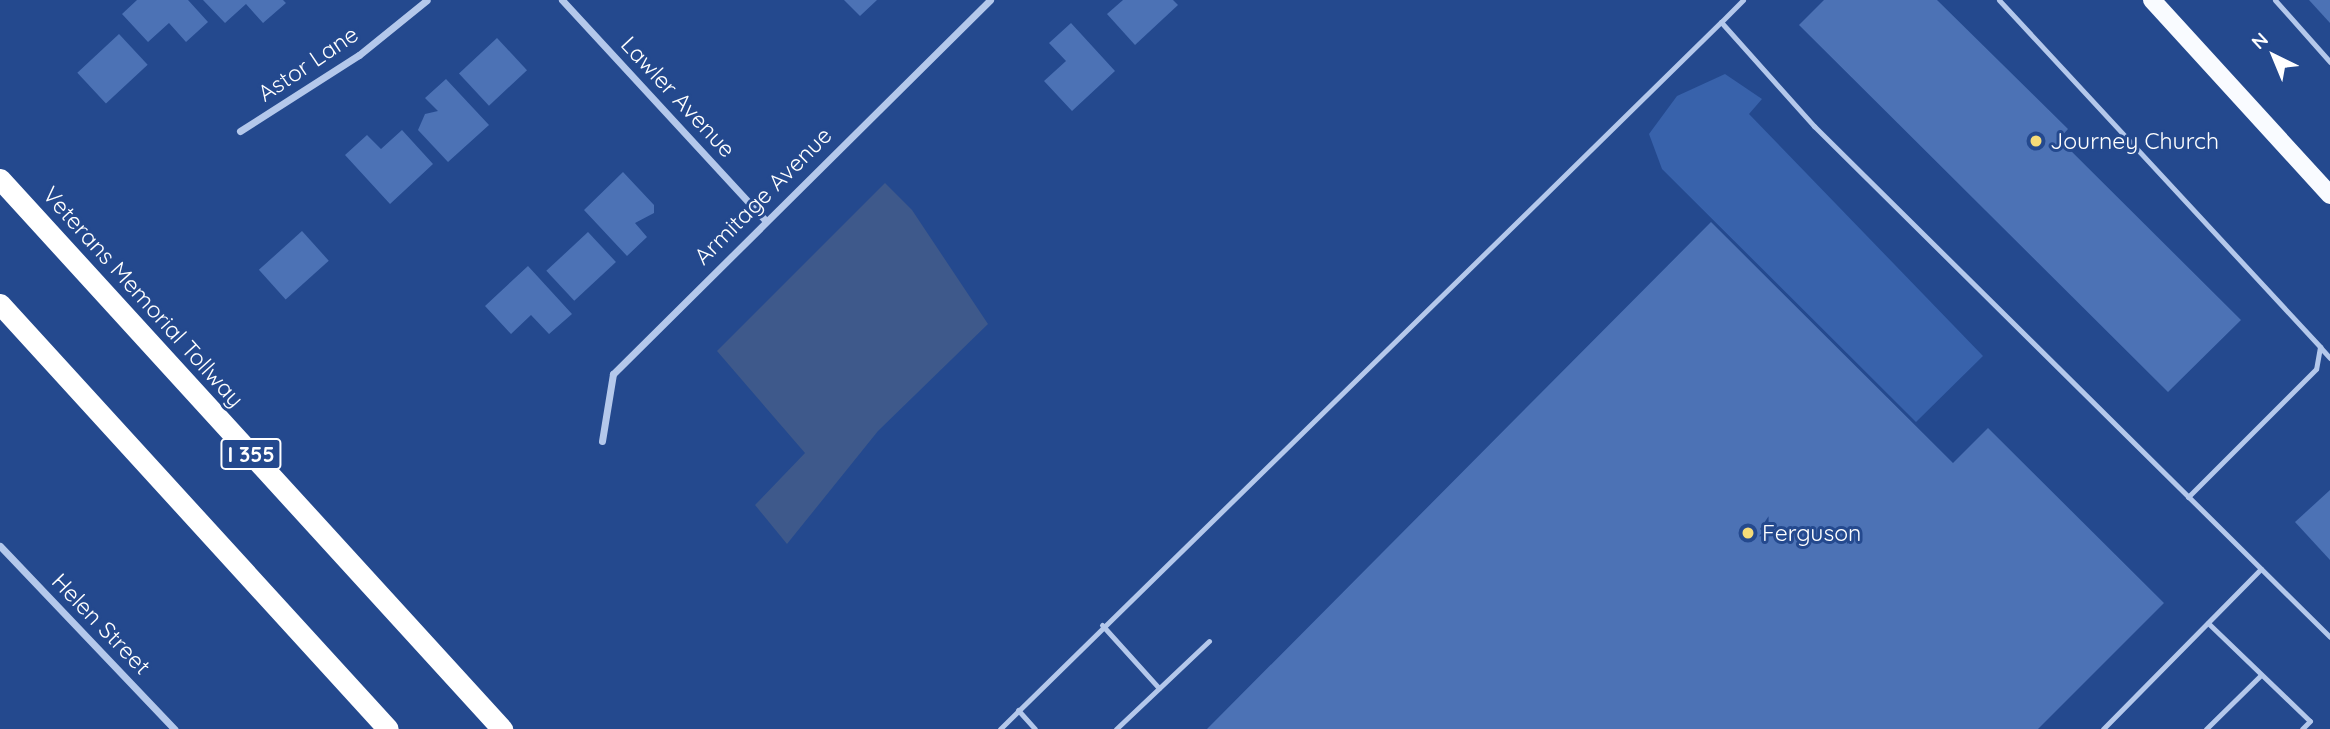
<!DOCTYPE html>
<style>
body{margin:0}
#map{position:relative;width:2330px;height:729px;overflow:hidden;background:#24498e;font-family:Quicksand,sans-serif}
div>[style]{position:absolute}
.green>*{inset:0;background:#3862ab}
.water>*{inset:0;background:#3e598b}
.building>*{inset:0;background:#4c72b5;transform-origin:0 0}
.service>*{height:5px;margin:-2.5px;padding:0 2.5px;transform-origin:2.5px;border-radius:2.5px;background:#b4c8eb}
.minor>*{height:7px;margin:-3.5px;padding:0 3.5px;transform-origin:3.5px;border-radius:3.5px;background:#b4c8eb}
.primary>*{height:18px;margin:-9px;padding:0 9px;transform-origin:9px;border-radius:9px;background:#f9fbff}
.motorway>*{height:21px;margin:-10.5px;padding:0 10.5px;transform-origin:10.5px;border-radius:10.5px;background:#fff}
.dots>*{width:19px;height:19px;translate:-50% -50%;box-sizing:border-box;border:4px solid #24498e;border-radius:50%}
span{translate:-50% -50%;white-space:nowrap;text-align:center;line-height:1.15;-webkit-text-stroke:6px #24498e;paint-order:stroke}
.shield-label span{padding:2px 5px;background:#24498e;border:2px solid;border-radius:5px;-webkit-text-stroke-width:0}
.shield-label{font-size:21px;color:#fff;font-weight:700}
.street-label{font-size:23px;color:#fff}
.poi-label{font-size:23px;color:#fff}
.left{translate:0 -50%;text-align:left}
.north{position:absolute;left:2239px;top:21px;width:70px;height:70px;-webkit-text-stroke:5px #24498e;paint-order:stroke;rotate:317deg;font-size:19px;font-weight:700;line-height:28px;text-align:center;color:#fff}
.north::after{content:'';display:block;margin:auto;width:24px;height:32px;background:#fff;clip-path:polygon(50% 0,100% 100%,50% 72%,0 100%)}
</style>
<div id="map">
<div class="green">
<i style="clip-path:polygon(1725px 74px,1762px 99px,1749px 114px,1983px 356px,1916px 422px,1662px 169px,1649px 134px,1677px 96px)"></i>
</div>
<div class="water">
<i style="clip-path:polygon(885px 183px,912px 210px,988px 324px,878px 431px,787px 544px,755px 505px,805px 453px,717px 351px)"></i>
</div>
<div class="building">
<i style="clip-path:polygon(137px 0,188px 0,208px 22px,186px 42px,169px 23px,148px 42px,122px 14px)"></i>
<i style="clip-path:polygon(203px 0,283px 0,286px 3px,263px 23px,246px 4px,225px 23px)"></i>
<i style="clip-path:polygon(844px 0,877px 0,860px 16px)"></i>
<i style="clip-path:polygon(1123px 0,1173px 0,1178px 5px,1135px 45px,1107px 14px)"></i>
<i style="clip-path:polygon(1824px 0,1937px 0,2068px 129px,2059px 139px,2241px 320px,2168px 392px,1799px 25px)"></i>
<i style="clip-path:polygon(2309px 0,2330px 0,2330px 23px)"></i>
<i style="clip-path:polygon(1071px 23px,1115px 71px,1072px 111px,1044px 81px,1066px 61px,1049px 43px)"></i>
<i style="left:119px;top:34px;width:42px;height:57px;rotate:47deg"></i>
<i style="left:497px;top:38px;width:44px;height:52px;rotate:47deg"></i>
<i style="clip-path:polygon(446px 79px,489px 125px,448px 162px,418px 130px,425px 114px,438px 111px,425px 98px)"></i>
<i style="clip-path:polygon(402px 130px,433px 164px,390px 204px,345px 155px,367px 135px,381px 149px)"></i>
<i style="clip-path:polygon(623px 172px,654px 205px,654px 213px,635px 223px,647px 237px,627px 256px,584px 210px)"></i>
<i style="clip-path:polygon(1711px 222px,1953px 463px,1988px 428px,2164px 603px,2038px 729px,1207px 729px)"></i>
<i style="left:302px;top:231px;width:40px;height:58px;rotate:48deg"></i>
<i style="left:588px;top:232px;width:41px;height:57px;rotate:47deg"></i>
<i style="clip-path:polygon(528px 266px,572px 314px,549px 334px,531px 315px,511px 334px,485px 306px)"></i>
<i style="clip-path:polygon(2330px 490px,2330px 560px,2295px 522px)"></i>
</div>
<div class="service">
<i style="left:1743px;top:0;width:31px;rotate:135deg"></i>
<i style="left:1721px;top:22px;width:140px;rotate:48.2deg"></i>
<i style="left:1814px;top:126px;width:726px;rotate:44.72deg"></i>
<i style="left:1999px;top:0;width:473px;rotate:47.2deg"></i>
<i style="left:2320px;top:347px;width:22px;rotate:100deg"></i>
<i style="left:2316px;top:369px;width:181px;rotate:135deg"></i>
<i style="left:2275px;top:0;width:83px;rotate:48.4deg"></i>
<i style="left:2320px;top:347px;width:15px;rotate:48deg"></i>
<i style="left:2208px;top:623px;width:141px;rotate:43.9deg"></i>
<i style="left:2310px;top:721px;width:11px;rotate:135deg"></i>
<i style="left:1102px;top:625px;width:85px;rotate:47.9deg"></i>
<i style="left:1018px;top:710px;width:25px;rotate:48deg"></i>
<i style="left:1000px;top:729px;width:1010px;rotate:-44.44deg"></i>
<i style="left:1116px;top:729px;width:128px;rotate:-43.4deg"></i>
<i style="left:2103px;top:729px;width:225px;rotate:-45.4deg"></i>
<i style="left:2206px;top:729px;width:77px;rotate:-44.5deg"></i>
</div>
<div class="minor">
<i style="left:562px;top:0;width:301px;rotate:47.3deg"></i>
<i style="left:240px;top:131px;width:141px;rotate:-32.6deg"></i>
<i style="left:359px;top:55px;width:87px;rotate:-39deg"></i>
<i style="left:602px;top:441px;width:68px;rotate:-80.7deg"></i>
<i style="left:613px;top:374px;width:531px;rotate:-44.77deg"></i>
<i style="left:0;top:546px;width:253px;rotate:46.4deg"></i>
</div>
<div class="primary">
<i style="left:2152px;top:0;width:264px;rotate:47.6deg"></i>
</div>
<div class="motorway">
<i style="left:0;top:179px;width:745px;rotate:47.61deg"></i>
<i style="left:0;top:304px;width:575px;rotate:47.61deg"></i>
</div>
<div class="dots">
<i style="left:2036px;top:141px;background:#f6dc78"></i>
<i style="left:1748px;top:533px;background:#f6dc78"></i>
</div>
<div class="shield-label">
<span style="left:251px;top:454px">I 355</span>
</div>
<div class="street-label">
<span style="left:308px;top:64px;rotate:-34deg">Astor Lane</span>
<span style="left:678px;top:97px;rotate:47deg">Lawler Avenue</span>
<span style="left:763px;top:196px;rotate:-45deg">Armitage Avenue</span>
<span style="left:143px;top:297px;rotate:48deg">Veterans Memorial Tollway</span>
<span style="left:101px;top:624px;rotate:46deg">Helen Street</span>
</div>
<div class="poi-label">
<span class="left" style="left:2050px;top:141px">Journey Church</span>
<span class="left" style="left:1762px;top:533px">Ferguson</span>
</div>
<div class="north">N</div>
</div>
